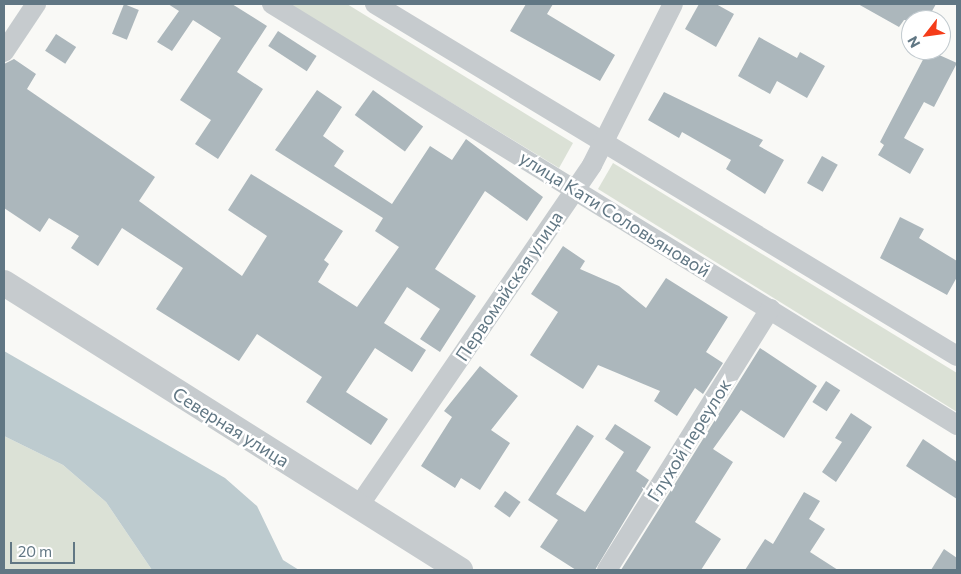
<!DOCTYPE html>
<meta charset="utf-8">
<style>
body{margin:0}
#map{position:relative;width:961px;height:574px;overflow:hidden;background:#f9f9f6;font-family:Commissioner,sans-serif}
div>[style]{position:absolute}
.green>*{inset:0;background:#dbe1d6}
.water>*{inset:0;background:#bdcbcf}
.building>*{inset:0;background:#acb7bc;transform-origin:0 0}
.minor>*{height:20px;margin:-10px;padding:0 10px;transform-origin:10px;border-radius:10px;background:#c6cbce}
.tertiary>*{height:26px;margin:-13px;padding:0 13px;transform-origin:13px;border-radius:13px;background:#c6cbce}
span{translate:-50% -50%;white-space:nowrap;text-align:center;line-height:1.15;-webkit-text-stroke:5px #fff;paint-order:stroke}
.street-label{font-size:18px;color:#617784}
.frame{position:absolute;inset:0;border:5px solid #617784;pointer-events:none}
.north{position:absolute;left:901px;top:10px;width:50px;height:50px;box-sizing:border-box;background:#fff;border:1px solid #c0c9ce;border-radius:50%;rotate:240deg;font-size:14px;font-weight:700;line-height:20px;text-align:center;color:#617784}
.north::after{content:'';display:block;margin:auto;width:18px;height:22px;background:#f53c19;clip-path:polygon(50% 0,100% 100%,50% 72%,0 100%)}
.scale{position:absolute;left:10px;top:542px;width:65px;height:22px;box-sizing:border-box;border:2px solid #617784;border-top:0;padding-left:6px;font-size:15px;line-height:18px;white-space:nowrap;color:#617784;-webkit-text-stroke:4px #fff;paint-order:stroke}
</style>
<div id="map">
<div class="green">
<i style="clip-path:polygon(289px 4px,347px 4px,573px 143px,559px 168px)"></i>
<i style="clip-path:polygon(613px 163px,957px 373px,957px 412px,598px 189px)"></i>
<i style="clip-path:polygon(4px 436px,63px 465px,106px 502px,152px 570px,4px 570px)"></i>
</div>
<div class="water">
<i style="clip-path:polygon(4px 351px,225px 478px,257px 506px,283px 560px,299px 570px,152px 570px,106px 502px,63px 465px,4px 436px)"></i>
</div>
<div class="building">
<i style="left:124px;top:4px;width:16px;height:32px;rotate:22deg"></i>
<i style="clip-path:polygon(168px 4px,232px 4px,267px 26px,237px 72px,263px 89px,218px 159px,195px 144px,211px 120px,180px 100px,221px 38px,193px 20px,172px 51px,157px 42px,179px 11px)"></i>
<i style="clip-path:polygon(526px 4px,553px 4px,547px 14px,615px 55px,600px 81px,510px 31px)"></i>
<i style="clip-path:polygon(699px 4px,716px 4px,734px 14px,716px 47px,685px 29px)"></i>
<i style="clip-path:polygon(858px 4px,936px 4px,927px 20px,904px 20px,899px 27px)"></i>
<i style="left:278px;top:31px;width:46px;height:18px;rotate:33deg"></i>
<i style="left:56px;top:34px;width:24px;height:20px;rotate:33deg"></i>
<i style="clip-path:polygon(759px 37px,797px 58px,800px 52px,825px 66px,807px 98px,777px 81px,770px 94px,738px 76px)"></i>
<i style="clip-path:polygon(928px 50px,957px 63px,934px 107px,924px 102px,904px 138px,924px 149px,910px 174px,878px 155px,884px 145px,880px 142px)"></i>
<i style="clip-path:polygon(14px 59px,36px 74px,27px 89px,155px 177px,139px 201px,242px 276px,267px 236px,228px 210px,251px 174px,343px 231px,324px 260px,329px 264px,318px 282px,357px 307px,399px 247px,375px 231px,383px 218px,275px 150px,317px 90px,342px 107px,323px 136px,344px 151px,334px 166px,392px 204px,430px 146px,452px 160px,466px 139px,543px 197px,527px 221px,485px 191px,435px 269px,476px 296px,440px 352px,420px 339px,440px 309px,407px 287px,384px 323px,426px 350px,412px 372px,375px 348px,346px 392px,388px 419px,371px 445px,306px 402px,322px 377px,257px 334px,239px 361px,156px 309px,183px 268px,122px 228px,98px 266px,71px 248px,79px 236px,49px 218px,40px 232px,4px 208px,4px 64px)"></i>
<i style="left:373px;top:90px;width:62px;height:31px;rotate:36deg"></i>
<i style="clip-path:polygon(664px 92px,763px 140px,759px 146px,784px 160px,765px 194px,726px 169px,731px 160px,682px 132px,679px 138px,648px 120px)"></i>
<i style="left:822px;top:156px;width:18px;height:31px;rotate:29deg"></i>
<i style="clip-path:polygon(900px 217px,924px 229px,919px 238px,957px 261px,957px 277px,947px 295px,880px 258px)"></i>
<i style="clip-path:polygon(563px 246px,585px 261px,580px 269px,619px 286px,646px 308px,666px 278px,728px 317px,706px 352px,723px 363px,703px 394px,695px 388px,677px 416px,654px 401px,660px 391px,598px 365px,583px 389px,530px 355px,558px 312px,531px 294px)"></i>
<i style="clip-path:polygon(760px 348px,817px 386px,784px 438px,741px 410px,713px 449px,733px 462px,695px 522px,721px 539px,701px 570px,621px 570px)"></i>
<i style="clip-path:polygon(480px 366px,518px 396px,491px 430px,510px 443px,480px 490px,461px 478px,455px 488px,421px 466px,452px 417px,444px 411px)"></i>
<i style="left:826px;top:381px;width:17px;height:25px;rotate:33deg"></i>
<i style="clip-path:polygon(851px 413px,872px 427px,836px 482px,822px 472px,842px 442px,835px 438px)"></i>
<i style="clip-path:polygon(615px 424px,651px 447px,636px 471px,649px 480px,595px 570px,576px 570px,540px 547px,558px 520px,528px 500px,577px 425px,594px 436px,556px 494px,585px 512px,624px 452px,605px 439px)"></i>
<i style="clip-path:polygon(923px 439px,957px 462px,957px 499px,906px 466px)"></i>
<i style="left:505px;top:491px;width:19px;height:19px;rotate:35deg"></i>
<i style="clip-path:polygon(804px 492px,820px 501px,809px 519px,825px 529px,810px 552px,838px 570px,745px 570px,765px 539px,773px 544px)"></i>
<i style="clip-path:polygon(944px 549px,957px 558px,957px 570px,931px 570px)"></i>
</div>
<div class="minor">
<i style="left:272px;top:4px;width:804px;rotate:31.57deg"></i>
<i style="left:375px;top:4px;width:680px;rotate:31.17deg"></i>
<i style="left:4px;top:52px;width:58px;rotate:-56.3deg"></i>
<i style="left:358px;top:507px;width:414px;rotate:-55.6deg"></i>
<i style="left:592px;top:165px;width:180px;rotate:-63.3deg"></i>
<i style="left:607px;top:570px;width:308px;rotate:-58deg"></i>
</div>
<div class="tertiary">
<i style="left:4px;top:283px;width:539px;rotate:32.19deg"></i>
</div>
<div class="street-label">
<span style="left:615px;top:214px;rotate:32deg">улица Кати Соловьяновой</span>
<span style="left:509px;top:286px;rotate:-56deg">Первомайская улица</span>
<span style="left:231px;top:427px;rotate:32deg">Северная улица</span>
<span style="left:689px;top:440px;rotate:-58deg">Глухой переулок</span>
</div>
<div class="frame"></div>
<div class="north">N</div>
<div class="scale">20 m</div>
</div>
